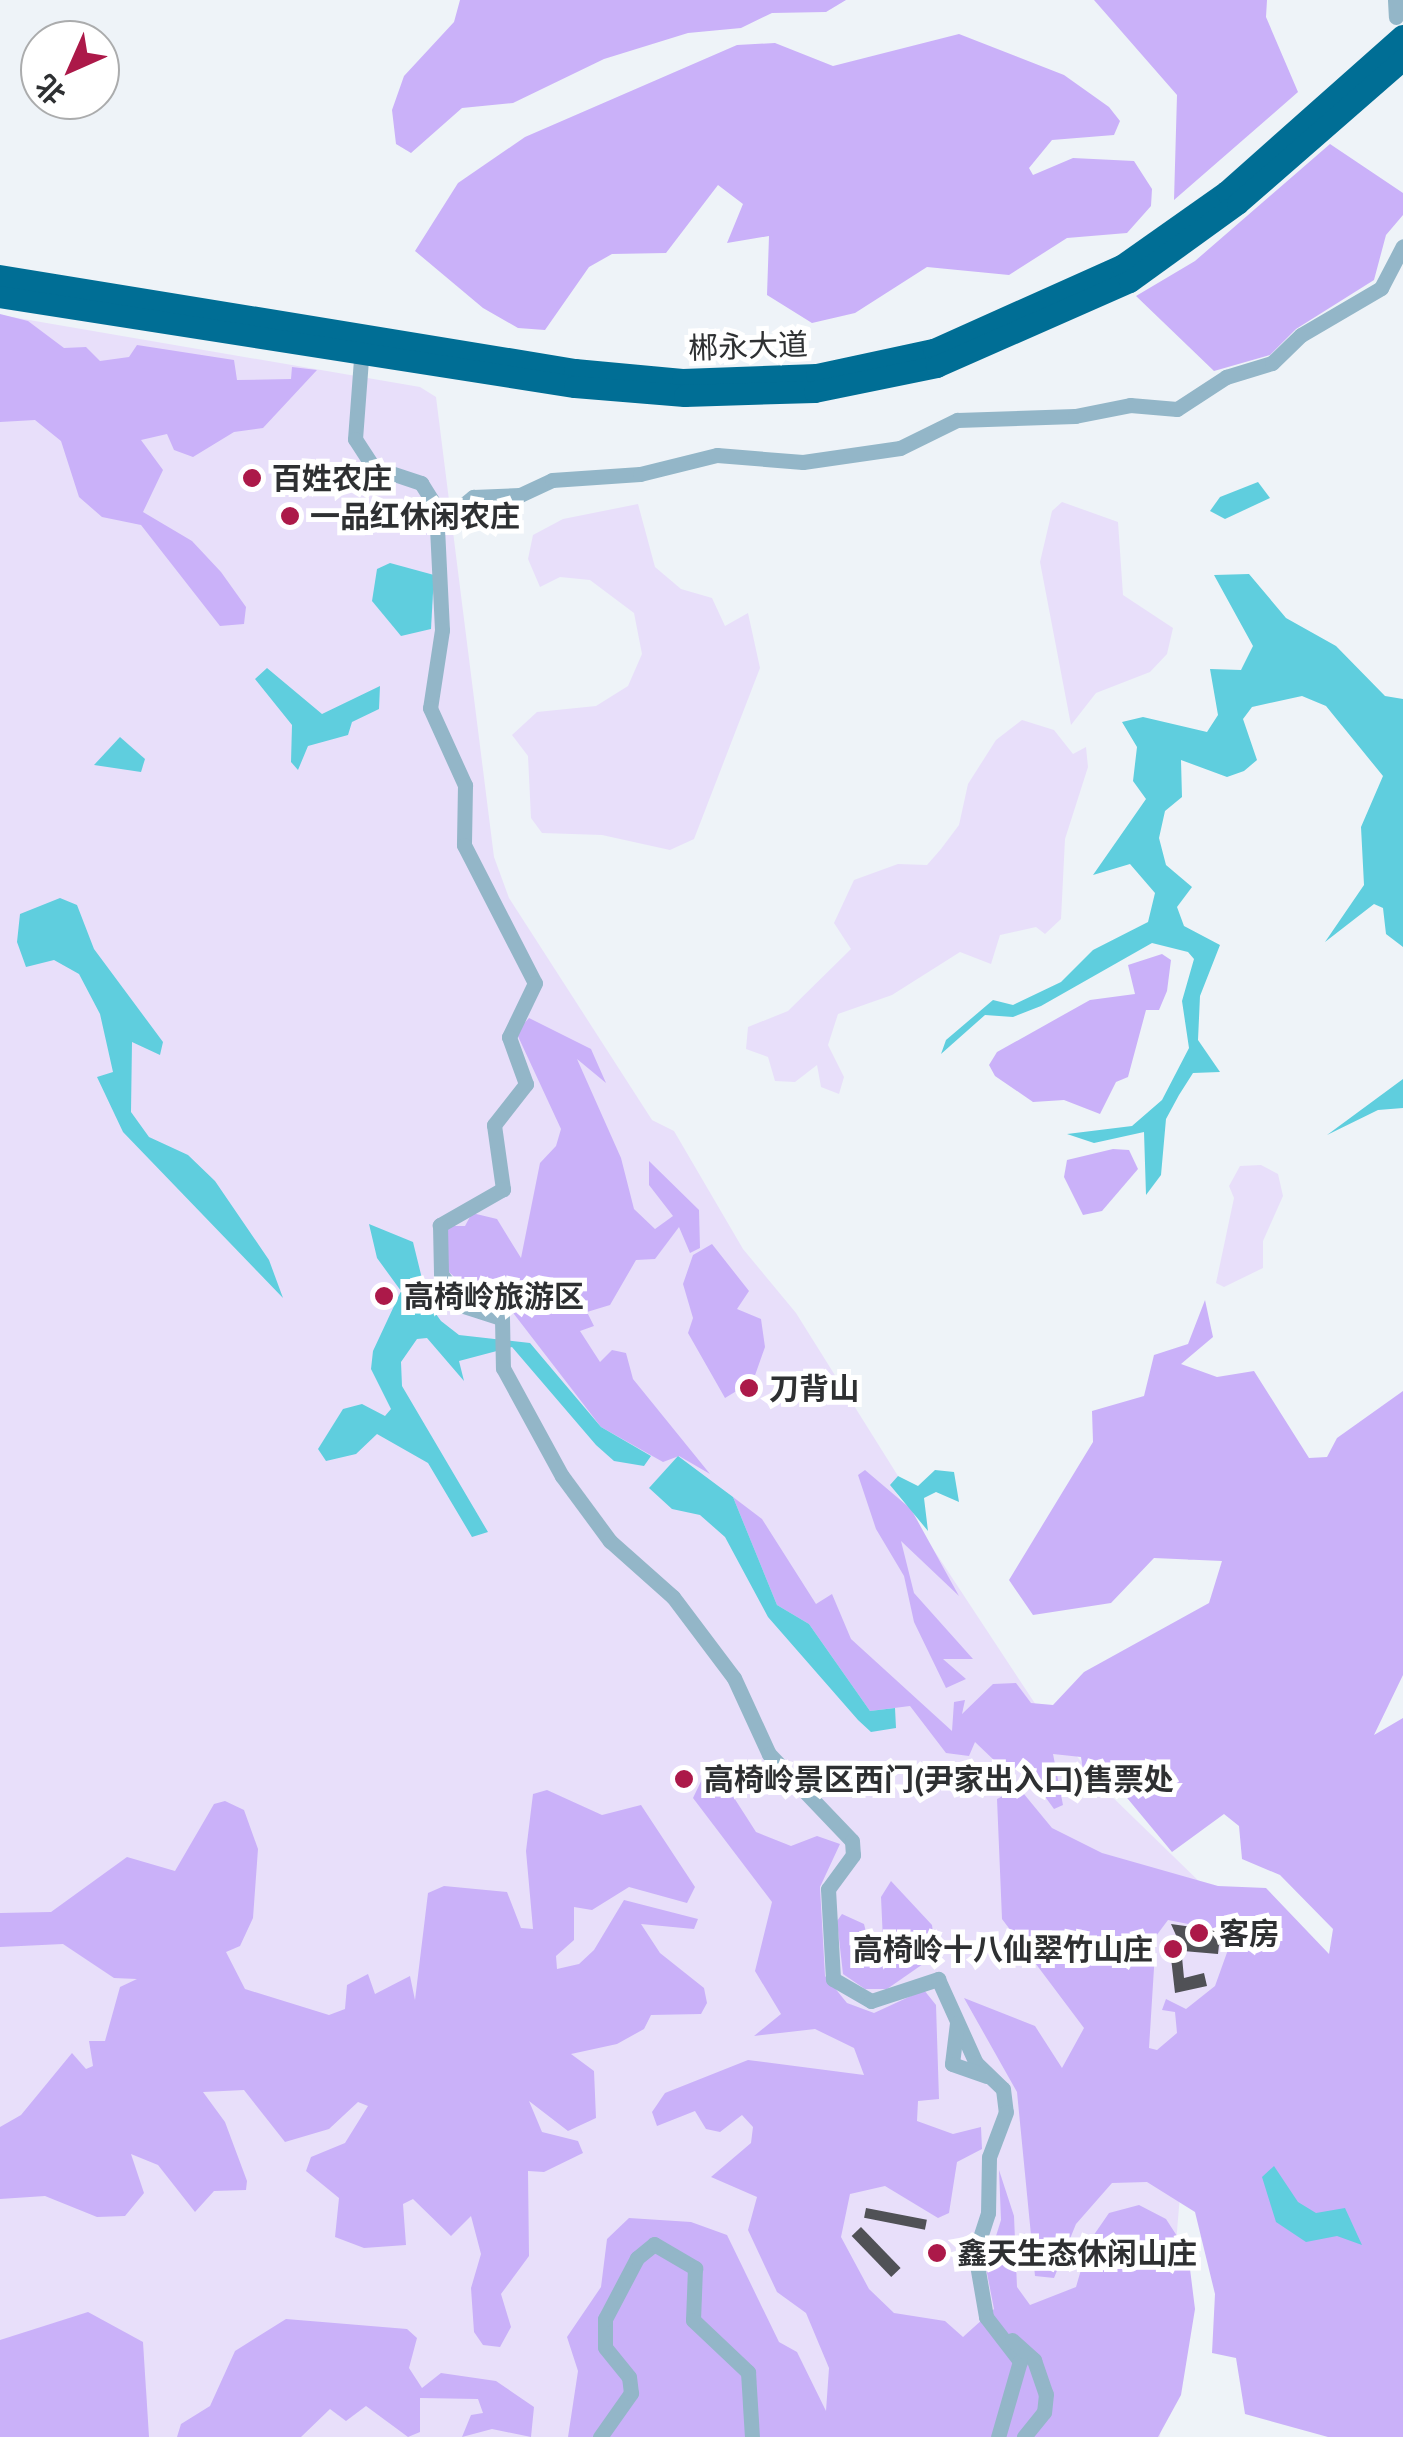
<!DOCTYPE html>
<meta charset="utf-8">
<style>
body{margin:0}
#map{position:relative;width:1403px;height:2437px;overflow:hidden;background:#eef3f8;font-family:"PT Sans","Noto Sans SC",sans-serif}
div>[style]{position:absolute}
.green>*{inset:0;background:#e8dffa}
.forest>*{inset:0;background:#cab1f9}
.water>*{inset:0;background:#5fcede}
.building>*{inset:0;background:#505156;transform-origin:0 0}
.minor>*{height:15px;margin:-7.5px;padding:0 7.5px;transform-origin:7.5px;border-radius:7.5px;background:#93b6c8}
.highway>*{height:22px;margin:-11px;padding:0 11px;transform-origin:11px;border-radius:11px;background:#006e95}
.dots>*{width:28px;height:28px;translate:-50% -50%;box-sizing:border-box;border:5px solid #fff;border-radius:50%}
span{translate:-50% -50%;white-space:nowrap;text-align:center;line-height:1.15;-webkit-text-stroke:10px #fff;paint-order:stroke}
.street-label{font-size:30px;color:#2e3032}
.poi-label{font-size:30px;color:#2e3032;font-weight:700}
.left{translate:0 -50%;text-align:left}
.right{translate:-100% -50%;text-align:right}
.north{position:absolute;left:20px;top:20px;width:100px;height:100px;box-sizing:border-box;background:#fff;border:2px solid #abacad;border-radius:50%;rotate:225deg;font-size:28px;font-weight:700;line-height:40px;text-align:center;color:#2e3032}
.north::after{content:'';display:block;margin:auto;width:35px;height:45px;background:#ac1949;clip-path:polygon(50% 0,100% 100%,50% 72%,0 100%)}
</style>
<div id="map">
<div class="green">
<i style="clip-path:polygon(0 315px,420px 387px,436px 397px,494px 857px,509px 898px,652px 1120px,674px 1131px,743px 1249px,796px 1313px,898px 1476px,891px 1485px,1038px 1708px,1100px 1785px,1245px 1926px,1193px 2038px,1160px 2437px,0 2437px)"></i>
<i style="clip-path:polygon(1062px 502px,1118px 522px,1123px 595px,1173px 628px,1167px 654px,1150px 672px,1096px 693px,1071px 725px,1040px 562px,1052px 511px)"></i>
<i style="clip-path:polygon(638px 504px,655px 567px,681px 589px,712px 598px,725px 626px,748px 613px,760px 668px,694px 839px,670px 850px,602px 835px,542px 833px,531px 818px,528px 756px,512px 735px,537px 712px,596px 706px,628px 686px,642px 654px,634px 613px,590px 580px,560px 577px,540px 587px,528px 559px,533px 535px,563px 519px)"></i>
<i style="clip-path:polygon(1022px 720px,1054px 730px,1073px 754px,1086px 747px,1088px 767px,1065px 839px,1061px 919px,1045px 934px,1036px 927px,1000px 935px,991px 964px,960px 952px,892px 995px,838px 1014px,828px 1045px,844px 1077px,839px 1094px,821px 1087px,817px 1065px,795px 1082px,775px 1081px,768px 1057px,746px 1049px,748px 1027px,788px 1011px,851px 949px,834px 923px,854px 880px,898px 864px,927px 865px,941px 849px,959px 825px,968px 784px,996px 740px)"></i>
<i style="clip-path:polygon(1261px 1165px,1278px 1174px,1283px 1196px,1263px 1241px,1263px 1268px,1224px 1287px,1216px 1283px,1234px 1198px,1229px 1186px,1240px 1166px)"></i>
</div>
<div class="forest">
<i style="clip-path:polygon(460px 0,846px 0,826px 12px,772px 13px,741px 28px,688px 33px,604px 59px,513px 103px,462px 108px,411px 153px,396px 144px,392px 110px,404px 76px,454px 22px)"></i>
<i style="clip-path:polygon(1094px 0,1267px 0,1266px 17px,1298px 92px,1174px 200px,1177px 95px)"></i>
<i style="clip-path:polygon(959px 34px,1064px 75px,1109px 107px,1120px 121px,1114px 135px,1052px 140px,1029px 168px,1033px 175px,1073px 158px,1134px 161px,1152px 189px,1151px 206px,1127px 233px,1067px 238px,1009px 275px,927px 267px,855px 313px,812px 323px,767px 295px,769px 236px,727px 243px,743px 204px,718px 185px,666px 253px,612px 254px,589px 267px,545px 330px,518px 328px,483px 308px,415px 251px,458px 183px,525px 137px,737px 45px,775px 43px,833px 66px)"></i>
<i style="clip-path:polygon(1330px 144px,1403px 193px,1403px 215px,1386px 235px,1374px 280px,1296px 329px,1270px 355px,1214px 371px,1136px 296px,1195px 261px)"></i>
<i style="clip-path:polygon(0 314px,28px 321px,64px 348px,86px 347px,100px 361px,129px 357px,137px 345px,234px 360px,237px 380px,291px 379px,292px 367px,317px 370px,263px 428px,234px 432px,193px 457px,174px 450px,167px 434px,141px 440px,163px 470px,143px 512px,192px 541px,221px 572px,246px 607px,244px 624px,220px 626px,141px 525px,102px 517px,79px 497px,61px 441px,35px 420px,0 422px)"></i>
<i style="clip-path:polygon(1162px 954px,1171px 960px,1167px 991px,1159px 1010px,1146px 1010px,1128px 1077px,1116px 1082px,1100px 1114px,1064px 1100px,1033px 1102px,995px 1076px,989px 1065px,997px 1052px,1090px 1000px,1135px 994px,1128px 965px)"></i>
<i style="clip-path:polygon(529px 1018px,591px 1049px,606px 1083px,577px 1059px,621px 1158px,634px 1209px,655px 1229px,673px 1216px,649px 1185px,649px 1161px,699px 1210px,700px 1248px,690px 1253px,679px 1227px,655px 1259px,636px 1260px,610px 1305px,587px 1312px,594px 1326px,580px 1331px,600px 1362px,612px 1350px,626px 1353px,633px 1379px,710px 1474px,679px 1456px,663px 1462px,601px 1427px,504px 1301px,472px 1293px,448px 1271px,447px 1226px,465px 1226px,472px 1213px,497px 1219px,521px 1258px,540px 1163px,556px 1146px,561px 1129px,516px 1032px)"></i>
<i style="clip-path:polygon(1113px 1149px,1129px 1150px,1138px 1169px,1102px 1211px,1083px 1215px,1064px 1177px,1067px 1160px)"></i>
<i style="clip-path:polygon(712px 1244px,749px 1291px,737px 1309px,761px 1319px,765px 1347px,753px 1381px,725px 1398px,688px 1333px,693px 1318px,683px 1284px,693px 1255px)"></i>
<i style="clip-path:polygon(evenodd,1205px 1300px,1213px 1337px,1181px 1364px,1217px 1377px,1254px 1371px,1309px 1458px,1327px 1457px,1337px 1438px,1403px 1391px,1403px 1675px,1374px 1735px,1403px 1718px,1403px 2437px,1328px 2437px,1245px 2414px,1236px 2358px,1212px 2353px,1215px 2294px,1195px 2212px,1147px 2182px,1112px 2183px,1076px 2224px,1054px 2278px,1035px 2276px,1017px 2092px,964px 1998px,1035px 2026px,1062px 2068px,1084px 2028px,1002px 1919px,997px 1799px,1019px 1788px,1052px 1828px,1102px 1853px,1218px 1886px,1266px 1888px,1329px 1954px,1333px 1929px,1280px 1875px,1242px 1859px,1239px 1826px,1224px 1814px,1172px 1852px,1108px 1775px,1084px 1778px,1081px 1757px,1053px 1754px,1063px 1805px,1054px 1809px,1028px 1773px,997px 1763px,975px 1742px,969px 1756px,946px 1753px,910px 1706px,870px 1711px,809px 1624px,777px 1605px,733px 1497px,762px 1519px,816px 1604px,832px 1594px,851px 1639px,952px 1731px,954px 1702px,965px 1700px,962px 1714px,993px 1684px,1016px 1683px,1031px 1703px,1053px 1705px,1084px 1672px,1209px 1603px,1222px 1561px,1154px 1558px,1111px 1603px,1033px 1615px,1009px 1580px,1093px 1442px,1092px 1411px,1144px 1396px,1154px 1355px,1188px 1344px,1205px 1300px,1168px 1920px,1234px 1933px,1215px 1986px,1186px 2009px,1166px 1999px,1162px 2010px,1175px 2012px,1177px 2033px,1157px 2050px,1149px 2048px,1156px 1936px,1168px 1920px)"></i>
<i style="clip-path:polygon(865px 1470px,911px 1509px,959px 1596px,901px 1541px,914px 1593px,973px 1659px,943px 1659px,966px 1679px,946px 1688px,914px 1622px,904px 1576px,876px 1529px,858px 1475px)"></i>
<i style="clip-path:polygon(706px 1771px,722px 1779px,756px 1832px,791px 1846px,817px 1836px,840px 1844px,820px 1887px,825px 1976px,847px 2003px,874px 2013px,924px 1990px,936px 2005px,939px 2099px,918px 2101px,917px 2121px,953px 2134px,981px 2127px,982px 2149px,957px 2162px,949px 2213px,938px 2218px,885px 2186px,850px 2194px,841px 2237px,869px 2289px,894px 2313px,945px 2321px,963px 2337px,994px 2309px,986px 2268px,1001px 2220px,999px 2170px,1014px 2216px,1017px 2287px,1030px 2305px,1076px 2287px,1089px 2242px,1109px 2213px,1139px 2205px,1166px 2219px,1188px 2253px,1195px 2309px,1181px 2395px,1158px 2437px,568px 2437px,578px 2371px,567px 2337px,601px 2287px,607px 2239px,629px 2218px,691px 2222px,727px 2235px,779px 2342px,797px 2352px,826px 2411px,829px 2368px,806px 2313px,777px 2292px,748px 2230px,757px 2197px,711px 2177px,751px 2143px,753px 2127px,742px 2115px,720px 2132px,706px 2129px,695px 2111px,657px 2126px,652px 2112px,665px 2093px,748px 2060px,864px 2075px,854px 2048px,815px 2029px,754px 2036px,781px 2014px,755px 1971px,772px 1902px,693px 1798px)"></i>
<i style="clip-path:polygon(547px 1790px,602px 1815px,641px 1805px,695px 1887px,687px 1903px,629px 1887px,592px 1910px,574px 1907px,574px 1940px,556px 1956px,557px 1969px,579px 1964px,594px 1950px,624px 1900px,698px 1919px,694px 1929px,641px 1924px,660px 1953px,704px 1988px,707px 2003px,701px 2014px,651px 2015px,644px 2029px,617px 2044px,571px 2054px,594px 2071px,596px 2118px,568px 2131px,529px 2101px,542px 2132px,578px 2141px,583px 2153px,544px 2172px,528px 2171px,529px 2256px,501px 2294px,511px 2327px,500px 2347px,483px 2345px,474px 2332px,471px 2288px,481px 2254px,471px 2216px,451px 2236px,413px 2199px,403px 2204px,406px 2245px,364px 2248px,335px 2237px,339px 2198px,306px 2171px,311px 2157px,345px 2143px,368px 2106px,358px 2102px,329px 2129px,285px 2142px,244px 2090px,203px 2092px,225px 2122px,247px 2181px,246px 2190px,214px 2191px,195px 2212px,158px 2165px,131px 2154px,144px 2193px,125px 2216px,97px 2217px,45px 2196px,0 2199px,0 2127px,21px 2115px,72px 2053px,86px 2069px,93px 2066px,89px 2041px,105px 2041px,120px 1987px,137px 1979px,114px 1978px,63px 1944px,0 1947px,0 1913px,51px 1912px,127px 1857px,175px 1871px,214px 1804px,225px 1801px,244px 1810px,258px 1849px,253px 1918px,240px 1946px,226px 1952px,245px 1989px,329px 2015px,345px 2009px,347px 1985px,368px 1974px,375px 1994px,410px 1976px,415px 2000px,428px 1893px,444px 1886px,507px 1892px,521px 1928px,533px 1929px,526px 1851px,533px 1794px)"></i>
<i style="clip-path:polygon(891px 1881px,932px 1925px,936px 1955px,887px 1989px,865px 1989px,843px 1974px,837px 1921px,842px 1914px,864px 1924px,869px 1944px,883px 1941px,881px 1897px)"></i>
<i style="clip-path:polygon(88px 2312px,143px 2342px,149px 2437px,0 2437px,0 2340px)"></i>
<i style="clip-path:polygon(286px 2319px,407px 2329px,417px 2338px,409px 2368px,422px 2388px,441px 2373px,496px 2381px,534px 2407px,531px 2437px,492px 2429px,462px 2437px,471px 2415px,483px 2413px,478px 2399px,420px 2398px,420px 2432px,408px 2437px,366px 2406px,346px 2421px,330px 2409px,301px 2437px,177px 2437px,181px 2424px,210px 2406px,235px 2351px)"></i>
</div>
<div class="water">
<i style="clip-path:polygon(1258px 482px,1270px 498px,1225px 519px,1210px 511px,1220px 497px)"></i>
<i style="clip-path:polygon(390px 563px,434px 575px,431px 629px,401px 636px,372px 601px,377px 569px)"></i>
<i style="clip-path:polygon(1249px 574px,1286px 618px,1336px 646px,1385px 696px,1403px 699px,1403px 947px,1386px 934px,1383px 908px,1374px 904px,1325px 942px,1364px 885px,1361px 827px,1383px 776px,1326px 706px,1302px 696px,1252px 707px,1243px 719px,1257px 760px,1244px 771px,1227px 777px,1181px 760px,1182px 797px,1165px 811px,1159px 838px,1166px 865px,1192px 887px,1177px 907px,1184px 926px,1220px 945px,1200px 996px,1198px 1040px,1220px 1072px,1193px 1073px,1179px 1095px,1166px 1119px,1161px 1175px,1146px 1195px,1144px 1132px,1094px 1143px,1067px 1134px,1132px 1126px,1162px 1100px,1189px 1048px,1182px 1001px,1194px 959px,1188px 952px,1152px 943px,1041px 1006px,1013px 1017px,985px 1015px,941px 1054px,946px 1040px,993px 1000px,1013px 1005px,1061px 982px,1093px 950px,1148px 922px,1155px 893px,1130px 864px,1093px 875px,1146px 799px,1133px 781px,1137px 747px,1122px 722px,1143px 717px,1207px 732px,1218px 715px,1210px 669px,1241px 670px,1253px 646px,1214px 575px)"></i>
<i style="clip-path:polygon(267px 668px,322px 714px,380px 686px,379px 709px,352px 722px,348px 735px,308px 746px,298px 770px,291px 762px,292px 725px,255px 679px)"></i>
<i style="clip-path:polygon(120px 737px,145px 759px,141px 772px,94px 765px)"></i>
<i style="clip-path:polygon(60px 898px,77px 905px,94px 949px,163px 1042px,160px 1055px,132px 1042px,131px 1112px,149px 1137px,188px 1155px,215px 1181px,269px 1260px,283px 1298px,123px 1132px,97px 1077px,113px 1072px,100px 1014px,79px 974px,54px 960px,26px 967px,17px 942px,20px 914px)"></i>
<i style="clip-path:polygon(1403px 1079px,1403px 1108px,1378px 1110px,1327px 1135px)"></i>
<i style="clip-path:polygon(369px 1224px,413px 1242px,428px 1303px,441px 1321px,459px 1335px,530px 1343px,601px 1427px,651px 1456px,644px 1466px,614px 1461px,596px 1445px,512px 1347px,459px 1361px,464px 1381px,427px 1338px,417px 1339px,401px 1362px,402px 1386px,488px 1532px,472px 1537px,428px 1463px,377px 1434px,356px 1454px,326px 1461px,318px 1449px,343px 1409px,362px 1404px,385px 1416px,391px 1409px,371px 1369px,373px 1351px,401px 1291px,377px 1258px)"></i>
<i style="clip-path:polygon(678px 1456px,733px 1497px,777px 1605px,809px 1624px,870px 1711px,895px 1708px,896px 1728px,871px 1732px,858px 1720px,768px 1617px,725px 1537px,700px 1515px,672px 1509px,649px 1488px)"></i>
<i style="clip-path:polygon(935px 1470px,954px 1472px,959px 1502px,936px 1492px,924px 1498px,928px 1531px,890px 1485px,898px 1476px,918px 1486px)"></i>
<i style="clip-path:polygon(1274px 2166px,1298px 2202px,1316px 2213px,1345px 2208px,1362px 2245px,1337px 2236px,1306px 2242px,1276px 2222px,1262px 2177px)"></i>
</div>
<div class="building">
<i style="clip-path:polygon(1171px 1924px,1228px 1932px,1226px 1946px,1219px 1945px,1218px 1954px,1183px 1951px)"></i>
<i style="clip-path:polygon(1182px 1957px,1184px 1978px,1204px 1973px,1207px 1986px,1175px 1993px,1171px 1958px)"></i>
<i style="left:866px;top:2208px;width:62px;height:10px;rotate:11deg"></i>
<i style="left:861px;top:2227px;width:57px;height:13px;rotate:46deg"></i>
</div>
<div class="minor">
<i style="left:1395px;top:0;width:17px;rotate:87deg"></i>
<i style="left:362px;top:346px;width:93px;rotate:94.3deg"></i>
<i style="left:355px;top:439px;width:33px;rotate:57deg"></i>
<i style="left:373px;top:467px;width:51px;rotate:18.4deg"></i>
<i style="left:421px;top:483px;width:28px;rotate:58deg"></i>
<i style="left:436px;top:507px;width:123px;rotate:87.2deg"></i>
<i style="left:442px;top:630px;width:79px;rotate:98.7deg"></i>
<i style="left:430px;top:708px;width:85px;rotate:65.6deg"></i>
<i style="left:465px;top:785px;width:60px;rotate:91deg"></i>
<i style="left:464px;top:845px;width:155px;rotate:62.8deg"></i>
<i style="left:535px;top:983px;width:60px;rotate:115.7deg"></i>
<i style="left:509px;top:1037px;width:50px;rotate:70.1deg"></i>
<i style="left:526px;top:1084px;width:52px;rotate:128deg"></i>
<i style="left:494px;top:1125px;width:65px;rotate:82deg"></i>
<i style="left:503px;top:1189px;width:73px;rotate:150.3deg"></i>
<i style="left:440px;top:1225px;width:49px;rotate:88.8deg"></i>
<i style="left:441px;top:1274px;width:39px;rotate:54deg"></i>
<i style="left:464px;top:1306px;width:40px;rotate:18deg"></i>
<i style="left:502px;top:1318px;width:50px;rotate:88.9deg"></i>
<i style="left:503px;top:1368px;width:123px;rotate:61.4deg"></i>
<i style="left:562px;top:1476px;width:81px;rotate:53.6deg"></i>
<i style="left:610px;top:1541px;width:84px;rotate:41.6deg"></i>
<i style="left:673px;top:1597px;width:101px;rotate:53deg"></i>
<i style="left:734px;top:1678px;width:84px;rotate:65.3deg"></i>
<i style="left:769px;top:1754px;width:120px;rotate:46.3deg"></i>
<i style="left:852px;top:1841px;width:14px;rotate:86deg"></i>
<i style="left:853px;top:1855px;width:42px;rotate:126.3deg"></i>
<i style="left:828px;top:1889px;width:90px;rotate:86.8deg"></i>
<i style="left:833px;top:1979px;width:44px;rotate:30.1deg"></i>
<i style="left:871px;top:2001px;width:71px;rotate:-18.2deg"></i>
<i style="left:938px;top:1979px;width:92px;rotate:65.7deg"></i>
<i style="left:976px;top:2063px;width:37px;rotate:44deg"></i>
<i style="left:1003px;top:2089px;width:23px;rotate:83deg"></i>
<i style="left:1006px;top:2112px;width:48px;rotate:110.7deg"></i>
<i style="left:989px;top:2157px;width:56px;rotate:91deg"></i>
<i style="left:988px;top:2213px;width:42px;rotate:108deg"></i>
<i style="left:975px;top:2253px;width:65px;rotate:80.2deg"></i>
<i style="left:986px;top:2317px;width:56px;rotate:52.3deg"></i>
<i style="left:1020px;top:2361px;width:79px;rotate:106.1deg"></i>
<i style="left:440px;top:524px;width:43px;rotate:-39.3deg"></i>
<i style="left:473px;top:497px;width:47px;rotate:-2.4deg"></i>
<i style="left:520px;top:495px;width:35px;rotate:-25deg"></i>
<i style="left:552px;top:480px;width:88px;rotate:-3.9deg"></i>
<i style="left:640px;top:474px;width:79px;rotate:-13.9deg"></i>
<i style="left:717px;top:455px;width:86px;rotate:4.7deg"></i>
<i style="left:803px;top:462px;width:98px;rotate:-8.2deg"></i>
<i style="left:900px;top:448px;width:64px;rotate:-26.2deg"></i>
<i style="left:957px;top:420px;width:118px;rotate:-1.9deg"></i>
<i style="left:1075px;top:416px;width:56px;rotate:-11.3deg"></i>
<i style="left:1130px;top:405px;width:47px;rotate:4.9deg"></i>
<i style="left:1177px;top:409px;width:59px;rotate:-33.1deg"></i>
<i style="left:1226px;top:377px;width:48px;rotate:-16.9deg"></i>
<i style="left:1272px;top:363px;width:40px;rotate:-44deg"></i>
<i style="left:1301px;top:335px;width:93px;rotate:-30.4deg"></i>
<i style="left:1381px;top:288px;width:47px;rotate:-62.4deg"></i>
<i style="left:957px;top:2023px;width:41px;rotate:97deg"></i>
<i style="left:952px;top:2064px;width:37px;rotate:19deg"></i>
<i style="left:1012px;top:2340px;width:30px;rotate:42deg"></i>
<i style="left:1034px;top:2360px;width:36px;rotate:71deg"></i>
<i style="left:1046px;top:2394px;width:18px;rotate:96deg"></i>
<i style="left:1044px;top:2412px;width:32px;rotate:129deg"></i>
<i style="left:600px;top:2437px;width:54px;rotate:-54.8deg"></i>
<i style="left:631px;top:2393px;width:16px;rotate:-97deg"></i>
<i style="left:629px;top:2377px;width:38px;rotate:-129deg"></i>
<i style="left:605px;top:2347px;width:28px;rotate:-90deg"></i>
<i style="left:605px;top:2319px;width:69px;rotate:-62.3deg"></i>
<i style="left:637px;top:2258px;width:22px;rotate:-39deg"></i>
<i style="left:654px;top:2244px;width:48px;rotate:30.3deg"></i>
<i style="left:695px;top:2268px;width:52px;rotate:92.2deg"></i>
<i style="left:693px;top:2320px;width:76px;rotate:43.4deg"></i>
<i style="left:748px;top:2372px;width:65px;rotate:86.5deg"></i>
</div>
<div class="highway">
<i style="left:0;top:276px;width:583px;rotate:9.28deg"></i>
<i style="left:575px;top:370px;width:108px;rotate:5.3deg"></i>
<i style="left:683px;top:380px;width:134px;rotate:-2.1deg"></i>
<i style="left:817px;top:375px;width:120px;rotate:-12.1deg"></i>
<i style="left:934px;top:350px;width:206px;rotate:-24.1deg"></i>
<i style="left:1122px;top:266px;width:128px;rotate:-35.2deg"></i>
<i style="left:1227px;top:192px;width:235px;rotate:-41.6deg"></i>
<i style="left:0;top:297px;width:582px;rotate:8.9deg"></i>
<i style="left:575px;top:387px;width:110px;rotate:4.7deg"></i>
<i style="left:685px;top:396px;width:130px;rotate:-1.8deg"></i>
<i style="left:815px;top:392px;width:125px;rotate:-11.6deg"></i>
<i style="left:937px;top:367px;width:211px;rotate:-23.8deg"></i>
<i style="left:1130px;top:282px;width:133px;rotate:-35.8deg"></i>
<i style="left:1238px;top:204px;width:219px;rotate:-41.1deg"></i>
</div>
<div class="dots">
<i style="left:252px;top:478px;background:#ac1949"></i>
<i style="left:290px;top:516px;background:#ac1949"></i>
<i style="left:384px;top:1296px;background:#ac1949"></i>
<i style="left:749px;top:1388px;background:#ac1949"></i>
<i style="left:684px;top:1779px;background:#ac1949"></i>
<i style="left:1199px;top:1933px;background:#ac1949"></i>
<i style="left:1173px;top:1949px;background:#ac1949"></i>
<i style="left:937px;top:2253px;background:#ac1949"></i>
</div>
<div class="street-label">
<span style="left:748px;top:346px;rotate:-2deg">郴永大道</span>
</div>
<div class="poi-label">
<span class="left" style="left:272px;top:478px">百姓农庄</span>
<span class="left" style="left:310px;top:516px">一品红休闲农庄</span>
<span class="left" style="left:404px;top:1296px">高椅岭旅游区</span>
<span class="left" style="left:769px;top:1388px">刀背山</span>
<span class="left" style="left:704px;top:1779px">高椅岭景区西门(尹家出入口)售票处</span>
<span class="left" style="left:1219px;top:1933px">客房</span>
<span class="right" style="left:1153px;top:1949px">高椅岭十八仙翠竹山庄</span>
<span class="left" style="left:957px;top:2253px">鑫天生态休闲山庄</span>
</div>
<div class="north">北</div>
</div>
